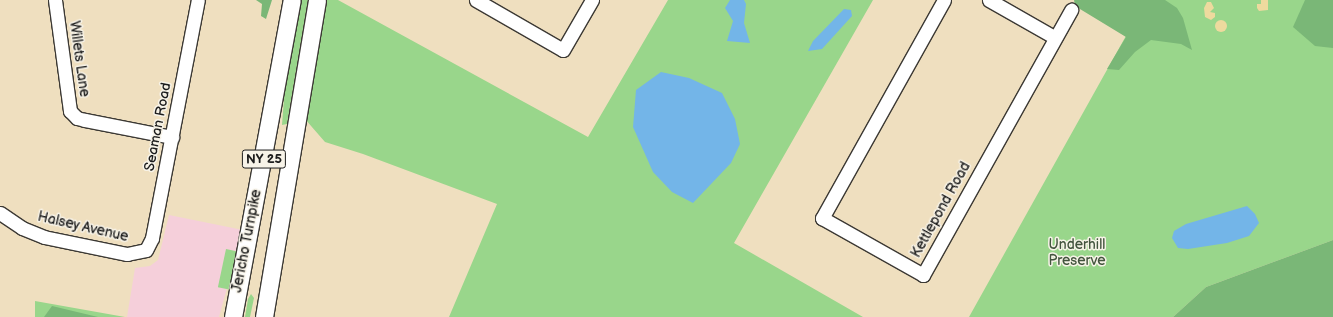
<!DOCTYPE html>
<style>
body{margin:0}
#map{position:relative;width:1333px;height:317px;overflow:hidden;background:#efdfbf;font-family:"Balsamiq Sans",sans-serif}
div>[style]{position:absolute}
.built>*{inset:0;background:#f5cfda}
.green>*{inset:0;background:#99d68b;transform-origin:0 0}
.forest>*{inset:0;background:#7ab777}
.sand>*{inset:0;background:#eeda9e}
.round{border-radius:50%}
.water>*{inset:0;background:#73b5e8}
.roads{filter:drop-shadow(1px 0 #3c3934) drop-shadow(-1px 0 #3c3934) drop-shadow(0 1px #3c3934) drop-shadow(0 -1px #3c3934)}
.minor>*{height:13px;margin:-6.5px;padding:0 6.5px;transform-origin:6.5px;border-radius:6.5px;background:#fff}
.major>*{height:17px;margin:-8.5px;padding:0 8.5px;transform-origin:8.5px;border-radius:8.5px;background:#fff}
span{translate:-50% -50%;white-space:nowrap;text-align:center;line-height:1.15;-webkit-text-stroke:3px #f7f3e8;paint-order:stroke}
.shield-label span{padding:1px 3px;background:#f7f3e8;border:1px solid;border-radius:3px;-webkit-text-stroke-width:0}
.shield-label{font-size:13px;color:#1c1c1c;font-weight:700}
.street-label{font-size:14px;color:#1c1c1c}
.park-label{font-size:14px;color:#42543d}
</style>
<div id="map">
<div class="built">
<i style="clip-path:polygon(169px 215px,243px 230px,219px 317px,127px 317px,135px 268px,150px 266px,158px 260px)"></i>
</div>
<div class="green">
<i style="clip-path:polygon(300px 0,308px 0,287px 124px,282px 125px,285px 86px)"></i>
<i style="clip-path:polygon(317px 0,338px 0,588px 137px,668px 0,873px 0,734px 243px,863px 317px,449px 317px,497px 204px,363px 154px,325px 142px,298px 111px)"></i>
<i style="clip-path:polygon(1146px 0,1333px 0,1333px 240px,1206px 287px,1173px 317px,969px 317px)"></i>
<i style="left:226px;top:249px;width:19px;height:39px;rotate:12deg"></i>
<i style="clip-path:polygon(251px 294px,254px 298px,250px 317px,245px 317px,248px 299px)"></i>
<i style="clip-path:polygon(35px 301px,125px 317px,35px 317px)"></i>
</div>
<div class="forest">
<i style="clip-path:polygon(256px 0,272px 0,266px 19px,261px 16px,262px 4px)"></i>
<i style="clip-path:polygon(1074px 0,1165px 0,1177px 8px,1183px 18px,1192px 50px,1181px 44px,1151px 40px,1135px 52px,1119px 70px,1107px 69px,1126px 37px,1075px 6px)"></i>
<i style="clip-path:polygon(1305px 0,1333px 0,1333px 48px,1315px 46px,1293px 27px)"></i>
<i style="clip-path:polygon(1333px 240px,1333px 317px,1173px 317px,1206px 287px)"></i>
<i style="clip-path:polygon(52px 306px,98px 317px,44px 317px)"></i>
</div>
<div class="sand">
<i style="clip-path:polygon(1261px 0,1268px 0,1268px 10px,1259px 11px,1257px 8px,1257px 4px,1261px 4px)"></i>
<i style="clip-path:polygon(1207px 2px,1211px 2px,1214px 8px,1210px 12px,1215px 13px,1215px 17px,1211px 20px,1205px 17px,1204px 8px)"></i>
<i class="round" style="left:1215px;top:20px;width:12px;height:12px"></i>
</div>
<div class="water">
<i style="clip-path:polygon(730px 0,744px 0,746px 4px,744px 23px,750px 43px,727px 41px,733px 21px,725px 8px)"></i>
<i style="clip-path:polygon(844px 9px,851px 10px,852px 16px,822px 49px,808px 51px,813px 41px)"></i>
<i style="clip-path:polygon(661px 72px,689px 78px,722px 93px,735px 119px,740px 144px,731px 163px,693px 203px,672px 192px,653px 172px,633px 127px,636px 90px)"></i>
<i style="clip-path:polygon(1247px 206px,1255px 214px,1259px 223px,1249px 236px,1227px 243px,1188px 249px,1178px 248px,1172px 238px,1174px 231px,1186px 224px)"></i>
</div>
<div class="roads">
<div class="minor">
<i style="left:55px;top:0;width:112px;rotate:82.3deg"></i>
<i style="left:70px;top:111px;width:10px;rotate:45deg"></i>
<i style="left:77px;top:118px;width:8px;rotate:14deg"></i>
<i style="left:85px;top:120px;width:89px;rotate:11.1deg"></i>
<i style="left:476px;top:0;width:100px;rotate:29.9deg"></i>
<i style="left:563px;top:50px;width:58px;rotate:-59.9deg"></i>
<i style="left:944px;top:0;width:250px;rotate:119.2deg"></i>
<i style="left:822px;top:218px;width:116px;rotate:29.4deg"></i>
<i style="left:923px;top:275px;width:304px;rotate:-60.8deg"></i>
<i style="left:989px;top:0;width:75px;rotate:29.6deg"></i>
<i style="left:0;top:213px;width:27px;rotate:34deg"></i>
<i style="left:22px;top:228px;width:24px;rotate:22deg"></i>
<i style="left:44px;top:237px;width:85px;rotate:11.6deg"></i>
<i style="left:127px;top:254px;width:19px;rotate:-12deg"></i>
<i style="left:146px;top:250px;width:13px;rotate:-63deg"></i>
<i style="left:152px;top:238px;width:242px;rotate:-79.1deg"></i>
</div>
<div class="major">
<i style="left:233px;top:317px;width:322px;rotate:-79.5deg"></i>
<i style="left:264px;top:317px;width:321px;rotate:-80.5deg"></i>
</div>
</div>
<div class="shield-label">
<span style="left:264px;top:159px">NY 25</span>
</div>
<div class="street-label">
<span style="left:79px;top:59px;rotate:82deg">Willets Lane</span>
<span style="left:158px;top:127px;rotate:-79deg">Seaman Road</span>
<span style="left:941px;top:210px;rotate:-61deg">Kettlepond Road</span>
<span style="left:83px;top:227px;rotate:13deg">Halsey Avenue</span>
<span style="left:247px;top:241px;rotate:-79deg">Jericho Turnpike</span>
</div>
<div class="park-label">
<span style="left:1077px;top:253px">Underhill<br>Preserve</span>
</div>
</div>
